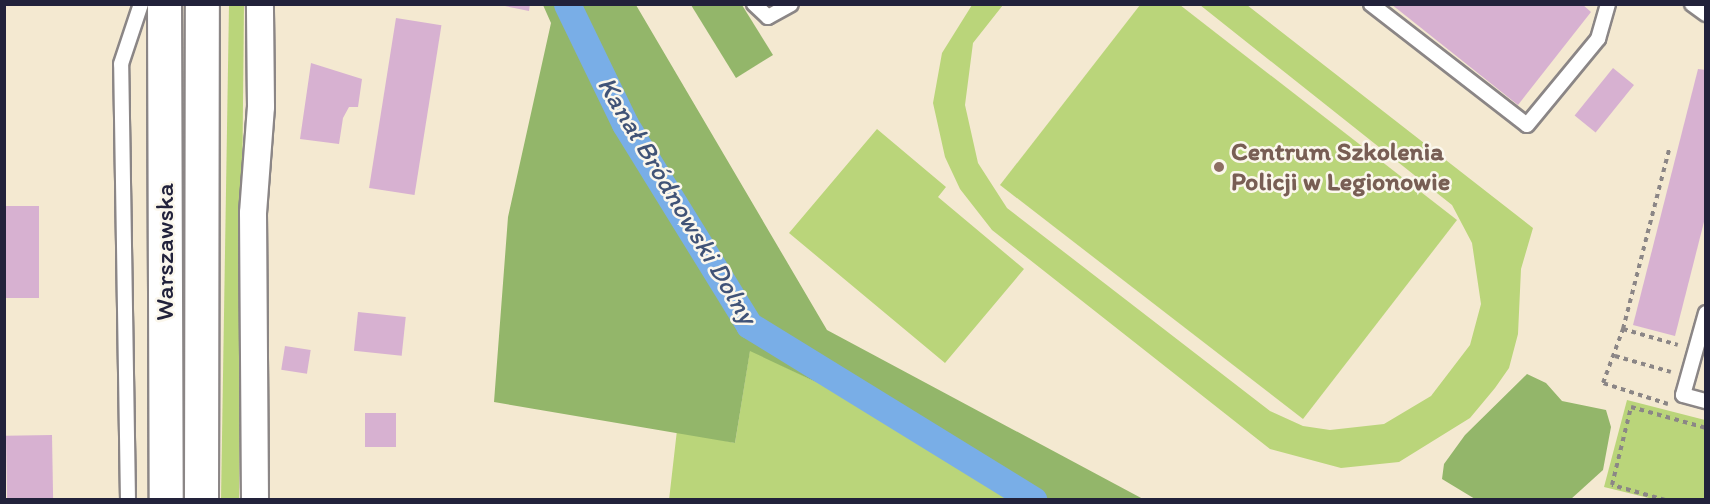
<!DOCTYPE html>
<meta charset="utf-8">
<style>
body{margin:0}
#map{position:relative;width:1710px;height:504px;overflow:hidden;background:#f4e9d1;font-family:Itim,sans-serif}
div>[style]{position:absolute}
.green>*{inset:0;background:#bad57a}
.forest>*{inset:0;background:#93b66a}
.canal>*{height:27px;margin:-13.5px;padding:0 13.5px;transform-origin:13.5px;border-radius:13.5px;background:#79aee7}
.building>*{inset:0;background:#d7b1d1;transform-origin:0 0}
.path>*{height:4px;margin-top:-2px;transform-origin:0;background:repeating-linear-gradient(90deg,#8b8686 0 4.5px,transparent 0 9px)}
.roads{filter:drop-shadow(2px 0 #8b8686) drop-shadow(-2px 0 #8b8686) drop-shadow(0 2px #8b8686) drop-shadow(0 -2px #8b8686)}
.service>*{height:14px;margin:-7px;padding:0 7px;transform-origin:7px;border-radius:7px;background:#fff}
.minor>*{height:26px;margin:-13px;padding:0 13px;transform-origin:13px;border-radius:13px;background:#fff}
.primary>*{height:33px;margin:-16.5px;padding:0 16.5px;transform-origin:16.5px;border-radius:16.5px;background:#fff}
.dots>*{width:16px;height:16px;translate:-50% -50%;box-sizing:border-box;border:3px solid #fbf7ec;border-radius:50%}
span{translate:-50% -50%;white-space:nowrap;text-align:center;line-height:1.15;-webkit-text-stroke:5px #fbf7ec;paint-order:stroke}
.education-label{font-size:26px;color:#785e54;font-weight:700}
.left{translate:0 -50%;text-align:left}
.street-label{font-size:26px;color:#22223b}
.water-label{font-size:27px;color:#405377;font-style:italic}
.frame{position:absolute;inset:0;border:6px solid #22223b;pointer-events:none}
</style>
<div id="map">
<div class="green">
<i style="clip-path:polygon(244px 4px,239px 499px,221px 500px,229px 5px)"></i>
<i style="clip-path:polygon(972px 5px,1003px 5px,973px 43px,965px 105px,978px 163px,1007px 208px,1270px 411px,1303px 426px,1330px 430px,1384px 424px,1431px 396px,1470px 345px,1481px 304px,1472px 243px,1452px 205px,1200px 5px,1247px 5px,1533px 228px,1521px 269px,1518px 334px,1509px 368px,1495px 388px,1470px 418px,1399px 462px,1341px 468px,1270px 449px,992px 230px,960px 189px,945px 157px,933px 103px,942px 53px)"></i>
<i style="clip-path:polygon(1140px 5px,1180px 5px,1457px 220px,1303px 419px,1000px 185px)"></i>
<i style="clip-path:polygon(877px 129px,946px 187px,938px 197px,1024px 269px,945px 363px,789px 233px)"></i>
<i style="clip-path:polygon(750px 350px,820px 384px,1011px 499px,669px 500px,677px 430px,735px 443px)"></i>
<i style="clip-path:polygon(1627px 400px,1705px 420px,1705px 499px,1653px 499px,1604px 487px)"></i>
</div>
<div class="forest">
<i style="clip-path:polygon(543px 5px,636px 5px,827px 330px,1143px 499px,1011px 499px,820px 384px,750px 351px,735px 443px,494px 402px,508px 217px,551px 23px)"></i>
<i style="clip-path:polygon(691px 5px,742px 5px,773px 55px,736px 78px)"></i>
<i style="clip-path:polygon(1527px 374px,1546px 383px,1562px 401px,1606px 410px,1611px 427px,1603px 470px,1571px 499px,1475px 499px,1442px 479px,1444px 464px,1465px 435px)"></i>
</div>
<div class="canal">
<i style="left:567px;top:4px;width:133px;rotate:64.2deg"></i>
<i style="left:625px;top:124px;width:236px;rotate:58.3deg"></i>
<i style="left:749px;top:325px;width:334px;rotate:31.6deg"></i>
</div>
<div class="building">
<i style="clip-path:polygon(495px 4px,530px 4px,529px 11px)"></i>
<i style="clip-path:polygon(1391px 4px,1582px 4px,1591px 12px,1518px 105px)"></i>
<i style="left:396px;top:18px;width:46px;height:172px;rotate:9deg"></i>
<i style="clip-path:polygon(311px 63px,362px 79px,358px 107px,349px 107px,343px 118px,339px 144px,300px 139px)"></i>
<i style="left:1613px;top:68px;width:27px;height:61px;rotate:39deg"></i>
<i style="clip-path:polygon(1698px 69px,1706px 70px,1706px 214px,1675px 336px,1633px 325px)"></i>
<i style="left:4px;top:206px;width:35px;height:92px"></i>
<i style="left:358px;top:312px;width:48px;height:39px;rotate:6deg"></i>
<i style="left:285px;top:346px;width:26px;height:24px;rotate:9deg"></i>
<i style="left:365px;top:413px;width:31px;height:34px"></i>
<i style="left:52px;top:435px;width:65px;height:46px;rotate:89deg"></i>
</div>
<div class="path">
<i style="left:1623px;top:329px;width:57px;rotate:16.2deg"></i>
<i style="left:1615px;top:356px;width:58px;rotate:15.9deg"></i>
<i style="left:1668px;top:404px;width:68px;rotate:-162.1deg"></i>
<i style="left:1603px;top:383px;width:58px;rotate:-69.7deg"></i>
<i style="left:1623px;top:329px;width:185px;rotate:-75.6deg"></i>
<i style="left:1665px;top:500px;width:55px;rotate:-164.2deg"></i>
<i style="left:1612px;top:485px;width:80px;rotate:-76.3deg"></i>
<i style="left:1631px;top:407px;width:78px;rotate:15.6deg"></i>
</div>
<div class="roads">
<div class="service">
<i style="left:754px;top:4px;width:19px;rotate:43deg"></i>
<i style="left:768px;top:17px;width:26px;rotate:-29deg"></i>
<i style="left:1371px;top:4px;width:197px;rotate:37.8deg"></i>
<i style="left:1527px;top:125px;width:112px;rotate:-50.5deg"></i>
<i style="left:1598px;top:39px;width:36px;rotate:-74deg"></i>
<i style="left:1692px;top:4px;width:17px;rotate:36deg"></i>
<i style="left:1706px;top:313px;width:85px;rotate:105.7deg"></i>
<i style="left:1683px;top:395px;width:24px;rotate:15deg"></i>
<i style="left:128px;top:500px;width:436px;rotate:-90.9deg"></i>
<i style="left:121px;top:64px;width:63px;rotate:-71.6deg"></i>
</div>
<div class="minor">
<i style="left:255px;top:500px;width:287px;rotate:-90.4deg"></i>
<i style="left:253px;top:213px;width:106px;rotate:-85.7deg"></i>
<i style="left:261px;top:107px;width:103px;rotate:-90.6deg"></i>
</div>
<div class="primary">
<i style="left:164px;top:4px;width:496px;rotate:89.8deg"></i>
<i style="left:201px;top:500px;width:496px;rotate:-89.9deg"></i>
</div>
</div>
<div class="dots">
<i style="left:1219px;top:167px;background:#8d6e63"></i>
</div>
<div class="education-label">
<span class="left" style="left:1231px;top:167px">Centrum Szkolenia<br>Policji w Legionowie</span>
</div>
<div class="street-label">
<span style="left:165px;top:252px;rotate:-90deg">Warszawska</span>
</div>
<div class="water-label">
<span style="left:678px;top:200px;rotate:59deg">Kanał Bródnowski Dolny</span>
</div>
<div class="frame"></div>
</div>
